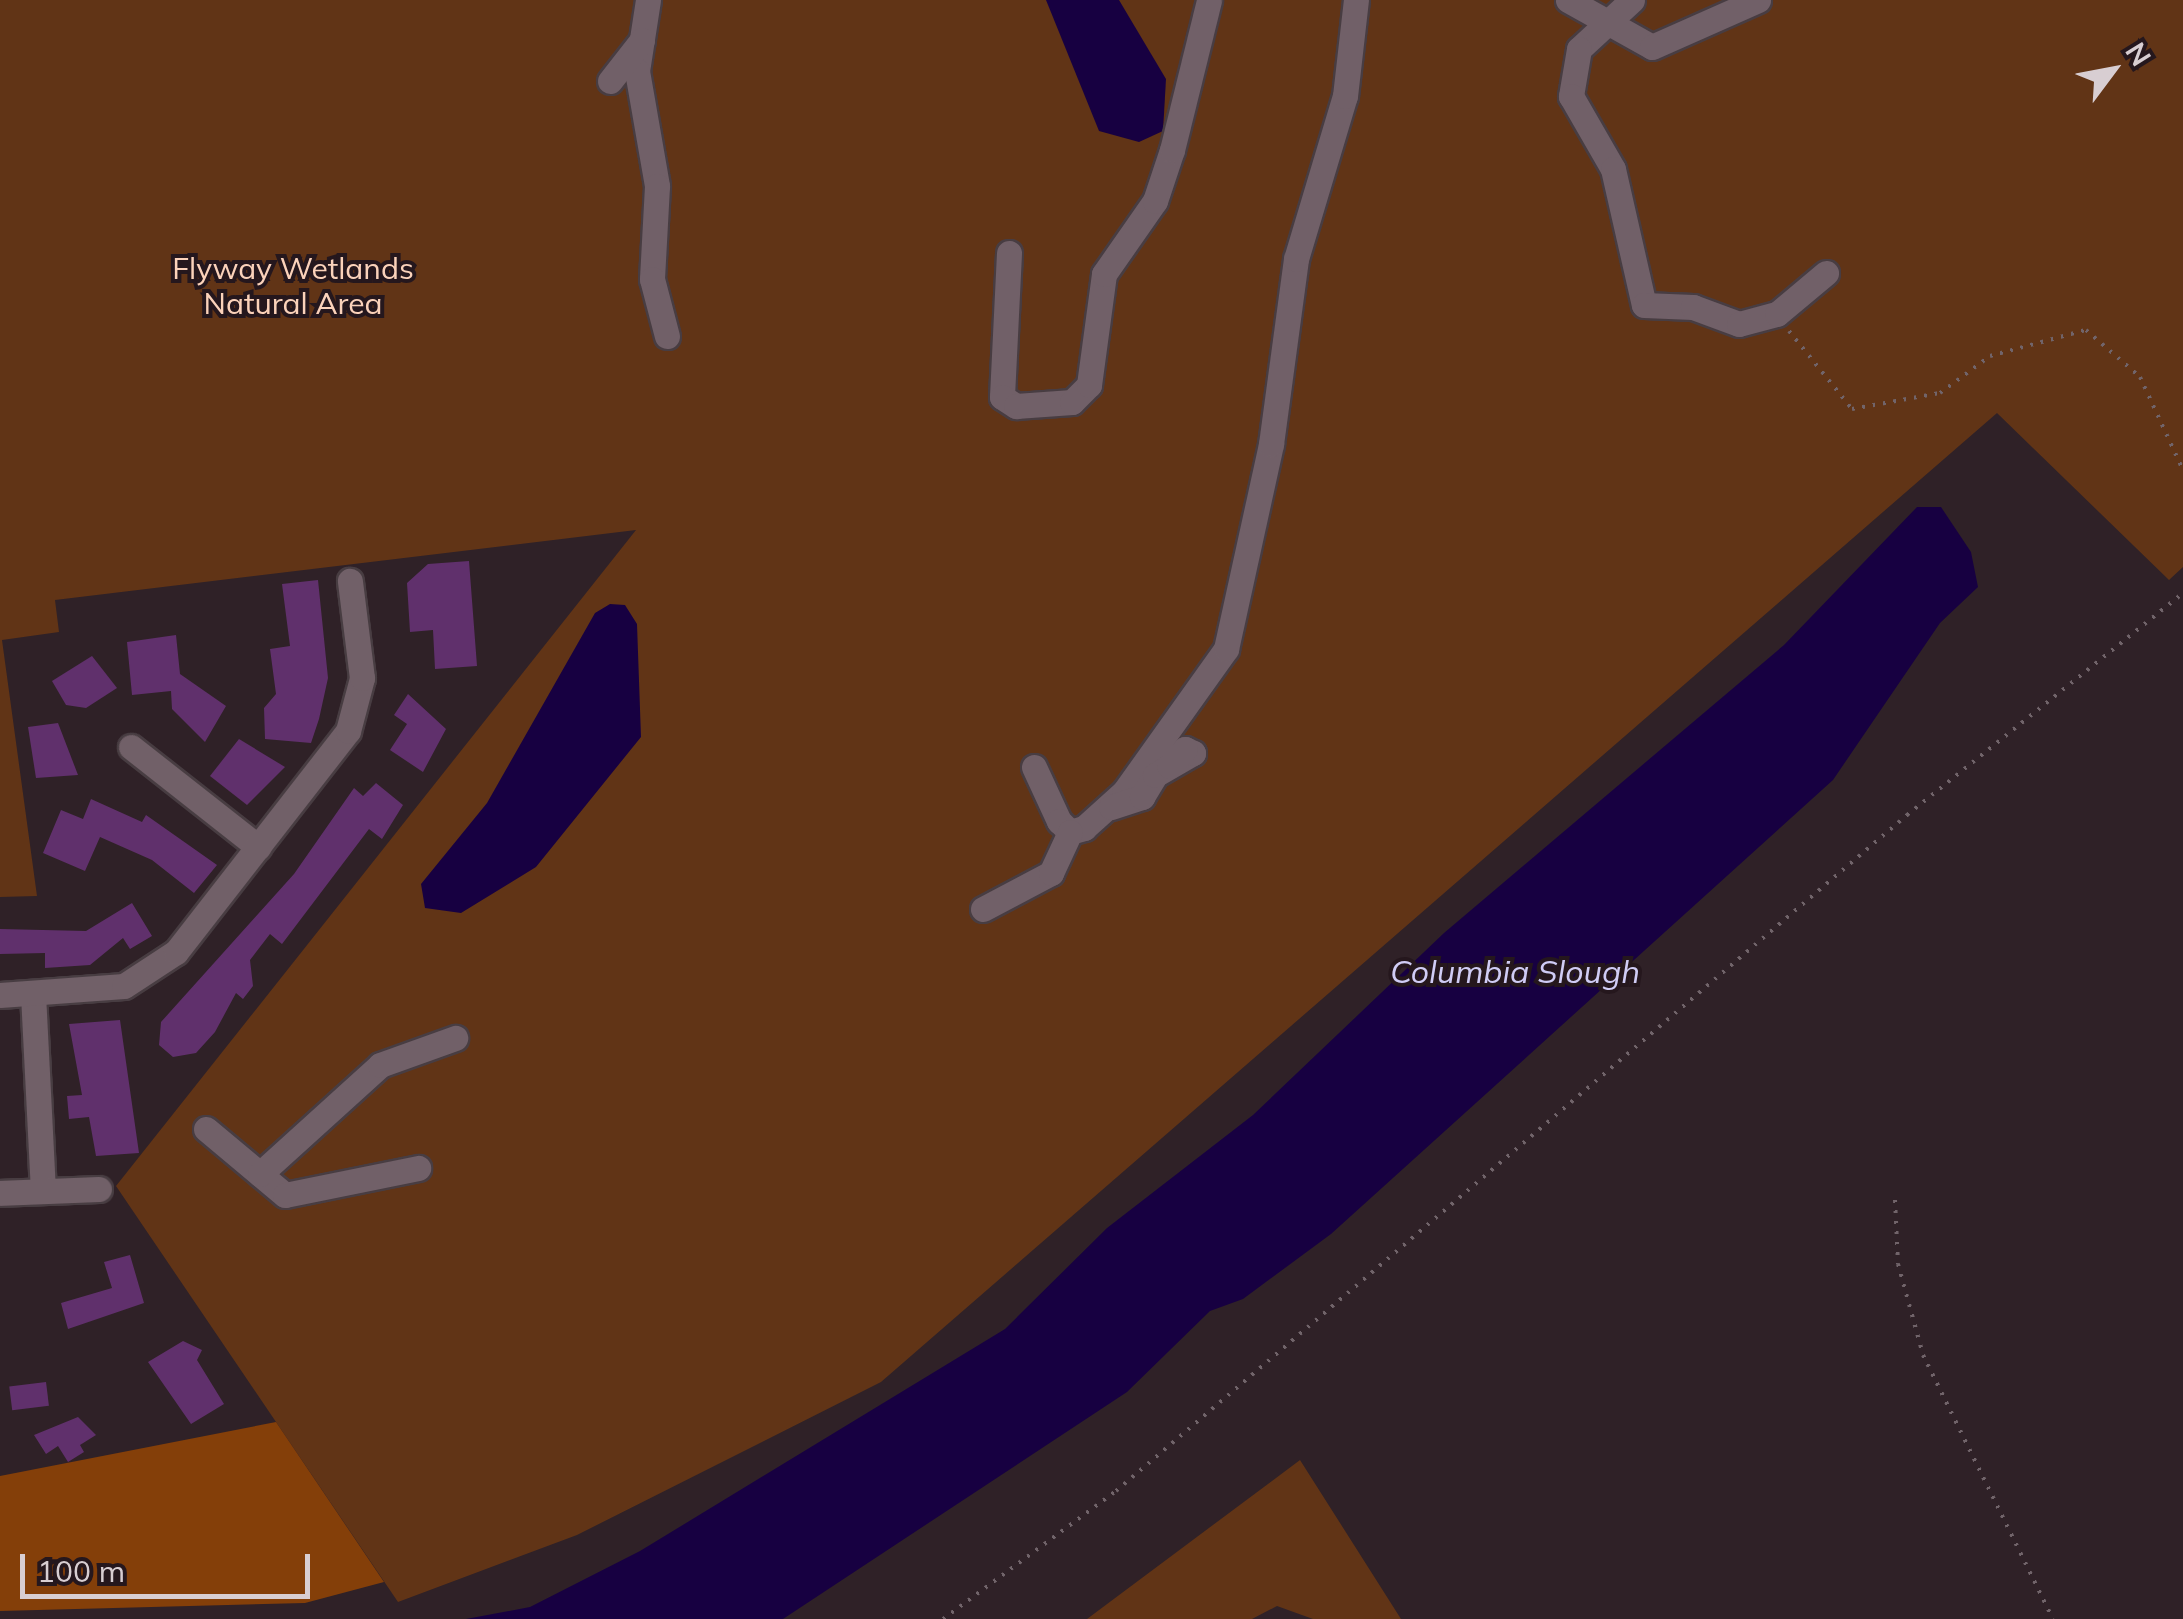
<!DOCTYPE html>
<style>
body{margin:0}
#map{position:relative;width:2183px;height:1619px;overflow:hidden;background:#2f2127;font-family:Mulish,sans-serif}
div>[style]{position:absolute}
.green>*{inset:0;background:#613416}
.forest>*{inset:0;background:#843f09}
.water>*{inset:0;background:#170041}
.building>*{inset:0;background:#60306c;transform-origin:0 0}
.path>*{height:4px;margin-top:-2px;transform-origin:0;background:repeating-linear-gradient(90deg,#71646a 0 2.5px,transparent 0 10.5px)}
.roads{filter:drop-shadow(2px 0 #483d42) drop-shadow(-2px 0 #483d42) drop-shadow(0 2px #483d42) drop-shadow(0 -2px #483d42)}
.minor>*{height:25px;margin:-12.5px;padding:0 12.5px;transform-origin:12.5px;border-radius:12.5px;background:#716068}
span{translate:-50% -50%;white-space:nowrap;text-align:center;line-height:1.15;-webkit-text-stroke:8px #25171d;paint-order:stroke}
.park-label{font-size:30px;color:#fbd2ba}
.water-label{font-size:32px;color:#d0ccf5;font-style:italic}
.north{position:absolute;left:2063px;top:20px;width:100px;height:100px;-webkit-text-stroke:8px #25171d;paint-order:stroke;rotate:58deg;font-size:28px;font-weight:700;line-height:40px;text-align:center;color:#d8ced2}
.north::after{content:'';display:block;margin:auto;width:35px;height:45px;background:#d8ced2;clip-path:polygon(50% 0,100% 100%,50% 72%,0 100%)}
.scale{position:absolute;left:20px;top:1554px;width:290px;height:45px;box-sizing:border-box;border:5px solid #d8ced2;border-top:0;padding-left:12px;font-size:30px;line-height:35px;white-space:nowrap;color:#d8ced2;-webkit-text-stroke:8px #25171d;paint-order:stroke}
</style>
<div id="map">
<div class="green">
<i style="clip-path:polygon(0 0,2183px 0,2183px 567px,2169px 580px,1997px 413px,881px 1382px,577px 1535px,398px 1602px,116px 1186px,636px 530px,55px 600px,59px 632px,2px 640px,37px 896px,0 897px)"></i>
<i style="clip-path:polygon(1300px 1460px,1401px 1619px,1313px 1619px,1277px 1606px,1252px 1619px,1087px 1619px)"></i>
</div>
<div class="forest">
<i style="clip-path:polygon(276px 1422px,384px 1582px,305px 1603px,0 1611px,0 1476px)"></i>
</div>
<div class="water">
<i style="clip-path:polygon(1046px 0,1119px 0,1166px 79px,1163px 131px,1139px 142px,1099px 131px)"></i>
<i style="clip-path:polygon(1917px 507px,1941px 507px,1971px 552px,1978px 587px,1940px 623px,1833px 780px,1331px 1234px,1243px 1299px,1210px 1311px,1127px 1392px,783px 1619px,466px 1619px,530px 1607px,640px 1551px,1005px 1329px,1107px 1228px,1253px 1115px,1444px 933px,1784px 645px)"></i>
<i style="clip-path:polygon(610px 604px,625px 605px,637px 624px,641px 737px,536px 867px,461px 913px,425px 908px,421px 884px,487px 803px,595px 613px)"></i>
</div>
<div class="building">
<i style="clip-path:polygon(469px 561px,477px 666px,435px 669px,433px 630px,410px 632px,407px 583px,428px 564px)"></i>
<i style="clip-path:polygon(318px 580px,328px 678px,319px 719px,311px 743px,265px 739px,264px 708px,276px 694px,270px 649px,290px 646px,282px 584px)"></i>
<i style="clip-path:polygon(176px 635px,180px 674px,226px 706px,205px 742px,172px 709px,171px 691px,132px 695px,127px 642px)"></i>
<i style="clip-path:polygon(92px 656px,117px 688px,86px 708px,66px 705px,52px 681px)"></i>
<i style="clip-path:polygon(408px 694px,446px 729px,423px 772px,390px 750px,407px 724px,394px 715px)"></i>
<i style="clip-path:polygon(58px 723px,78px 775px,36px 778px,28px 727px)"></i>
<i style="clip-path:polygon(239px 739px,285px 767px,247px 805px,210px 776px)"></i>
<i style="clip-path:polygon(376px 783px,403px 805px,382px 839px,369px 829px,282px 944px,270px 934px,250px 960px,253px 986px,243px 999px,236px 993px,215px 1032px,196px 1053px,173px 1057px,159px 1045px,161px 1022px,294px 874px,354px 788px,363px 796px)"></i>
<i style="clip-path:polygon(91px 799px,142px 822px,146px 815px,217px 865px,194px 893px,152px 860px,100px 837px,85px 871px,43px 853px,61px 810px,83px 819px)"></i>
<i style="clip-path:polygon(132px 903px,152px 936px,130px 949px,123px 938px,90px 965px,45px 968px,45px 953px,0 954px,0 929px,86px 931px)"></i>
<i style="clip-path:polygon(120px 1020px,139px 1153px,96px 1156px,89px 1117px,69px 1119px,67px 1096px,82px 1095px,69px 1024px)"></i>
<i style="clip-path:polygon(130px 1255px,144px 1303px,68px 1329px,61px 1303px,112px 1288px,104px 1262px)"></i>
<i style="clip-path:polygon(183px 1341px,202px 1350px,197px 1360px,224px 1404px,191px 1424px,148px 1362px)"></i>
<i style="left:46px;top:1382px;width:24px;height:37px;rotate:83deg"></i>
<i style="clip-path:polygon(78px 1417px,96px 1435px,80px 1445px,84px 1452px,68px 1462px,58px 1446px,46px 1454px,34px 1435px)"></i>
</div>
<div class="path">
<i style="left:1789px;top:331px;width:100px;rotate:51.1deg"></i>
<i style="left:1852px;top:409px;width:89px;rotate:-10.3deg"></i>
<i style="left:1940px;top:393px;width:62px;rotate:-36.5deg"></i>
<i style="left:1990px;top:356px;width:99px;rotate:-15.2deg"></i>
<i style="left:2086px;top:330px;width:72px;rotate:41deg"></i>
<i style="left:2140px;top:377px;width:102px;rotate:65.2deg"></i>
<i style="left:1895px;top:1200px;width:64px;rotate:87.3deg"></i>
<i style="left:1898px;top:1264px;width:94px;rotate:74.6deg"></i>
<i style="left:1923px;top:1355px;width:294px;rotate:63.8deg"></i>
<i style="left:943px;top:1619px;width:215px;rotate:-36.5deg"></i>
<i style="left:1116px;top:1491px;width:1041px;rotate:-40.52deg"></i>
<i style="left:1907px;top:815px;width:354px;rotate:-38.8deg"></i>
</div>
<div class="roads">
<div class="minor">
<i style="left:648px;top:0;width:72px;rotate:98.8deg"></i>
<i style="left:637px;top:71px;width:117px;rotate:80.1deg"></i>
<i style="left:657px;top:186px;width:93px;rotate:93.1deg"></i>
<i style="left:652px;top:279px;width:59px;rotate:75.3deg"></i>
<i style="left:1568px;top:0;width:96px;rotate:29.2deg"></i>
<i style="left:1652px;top:47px;width:116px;rotate:-23.9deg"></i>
<i style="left:1632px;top:0;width:72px;rotate:137.2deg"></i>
<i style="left:1579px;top:49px;width:48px;rotate:99.7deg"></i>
<i style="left:1571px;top:96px;width:84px;rotate:60.1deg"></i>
<i style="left:1613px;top:169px;width:139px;rotate:77.2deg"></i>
<i style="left:1644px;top:305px;width:49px;rotate:2.3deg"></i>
<i style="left:1693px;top:307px;width:49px;rotate:20.3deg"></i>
<i style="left:1739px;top:324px;width:39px;rotate:-15deg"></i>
<i style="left:1777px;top:314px;width:64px;rotate:-39.9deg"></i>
<i style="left:610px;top:81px;width:52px;rotate:-52deg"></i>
<i style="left:1009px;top:253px;width:144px;rotate:92.8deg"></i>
<i style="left:1002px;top:397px;width:17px;rotate:33deg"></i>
<i style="left:1016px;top:406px;width:56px;rotate:-4.1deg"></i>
<i style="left:1072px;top:402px;width:24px;rotate:-45deg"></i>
<i style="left:1089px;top:385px;width:112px;rotate:-82.3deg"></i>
<i style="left:1104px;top:274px;width:89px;rotate:-55.1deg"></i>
<i style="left:1155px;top:201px;width:54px;rotate:-71.6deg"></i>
<i style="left:1172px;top:150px;width:154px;rotate:-76.1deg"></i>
<i style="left:131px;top:747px;width:162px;rotate:38.2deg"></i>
<i style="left:1034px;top:767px;width:60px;rotate:65.2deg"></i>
<i style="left:1059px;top:821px;width:16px;rotate:45deg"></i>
<i style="left:1070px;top:832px;width:15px;rotate:-16deg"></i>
<i style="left:1084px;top:828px;width:54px;rotate:-42deg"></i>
<i style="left:1124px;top:792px;width:176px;rotate:-54.5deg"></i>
<i style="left:1226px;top:649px;width:210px;rotate:-77.6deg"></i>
<i style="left:1271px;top:444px;width:187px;rotate:-82.3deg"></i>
<i style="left:1296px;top:259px;width:170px;rotate:-73.3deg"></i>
<i style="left:1345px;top:96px;width:97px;rotate:-83.5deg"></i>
<i style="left:1111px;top:807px;width:33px;rotate:-18deg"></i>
<i style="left:1142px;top:797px;width:26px;rotate:-59deg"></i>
<i style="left:1155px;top:775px;width:44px;rotate:-30.1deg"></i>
<i style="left:1193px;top:753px;width:9px;rotate:-153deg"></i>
<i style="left:1185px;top:749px;width:23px;rotate:133deg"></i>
<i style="left:983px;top:909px;width:77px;rotate:-27.9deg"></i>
<i style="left:1051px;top:873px;width:45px;rotate:-65.1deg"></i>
<i style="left:33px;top:994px;width:197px;rotate:87.1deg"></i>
<i style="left:0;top:995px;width:124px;rotate:-4.2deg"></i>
<i style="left:124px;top:986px;width:62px;rotate:-33.2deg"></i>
<i style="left:176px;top:952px;width:280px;rotate:-52.1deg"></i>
<i style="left:348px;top:731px;width:55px;rotate:-75.2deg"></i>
<i style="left:362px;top:678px;width:98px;rotate:-97.1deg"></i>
<i style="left:206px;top:1129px;width:103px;rotate:39.9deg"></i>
<i style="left:285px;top:1195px;width:136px;rotate:-11.5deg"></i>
<i style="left:260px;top:1174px;width:162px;rotate:-42.2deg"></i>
<i style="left:380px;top:1065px;width:80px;rotate:-19.8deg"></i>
<i style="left:0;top:1193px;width:99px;rotate:-2.3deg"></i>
</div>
</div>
<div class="park-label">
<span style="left:293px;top:285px">Flyway Wetlands<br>Natural Area</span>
</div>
<div class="water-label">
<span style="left:1515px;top:971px">Columbia Slough</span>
</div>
<div class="north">N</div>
<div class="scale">100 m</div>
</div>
